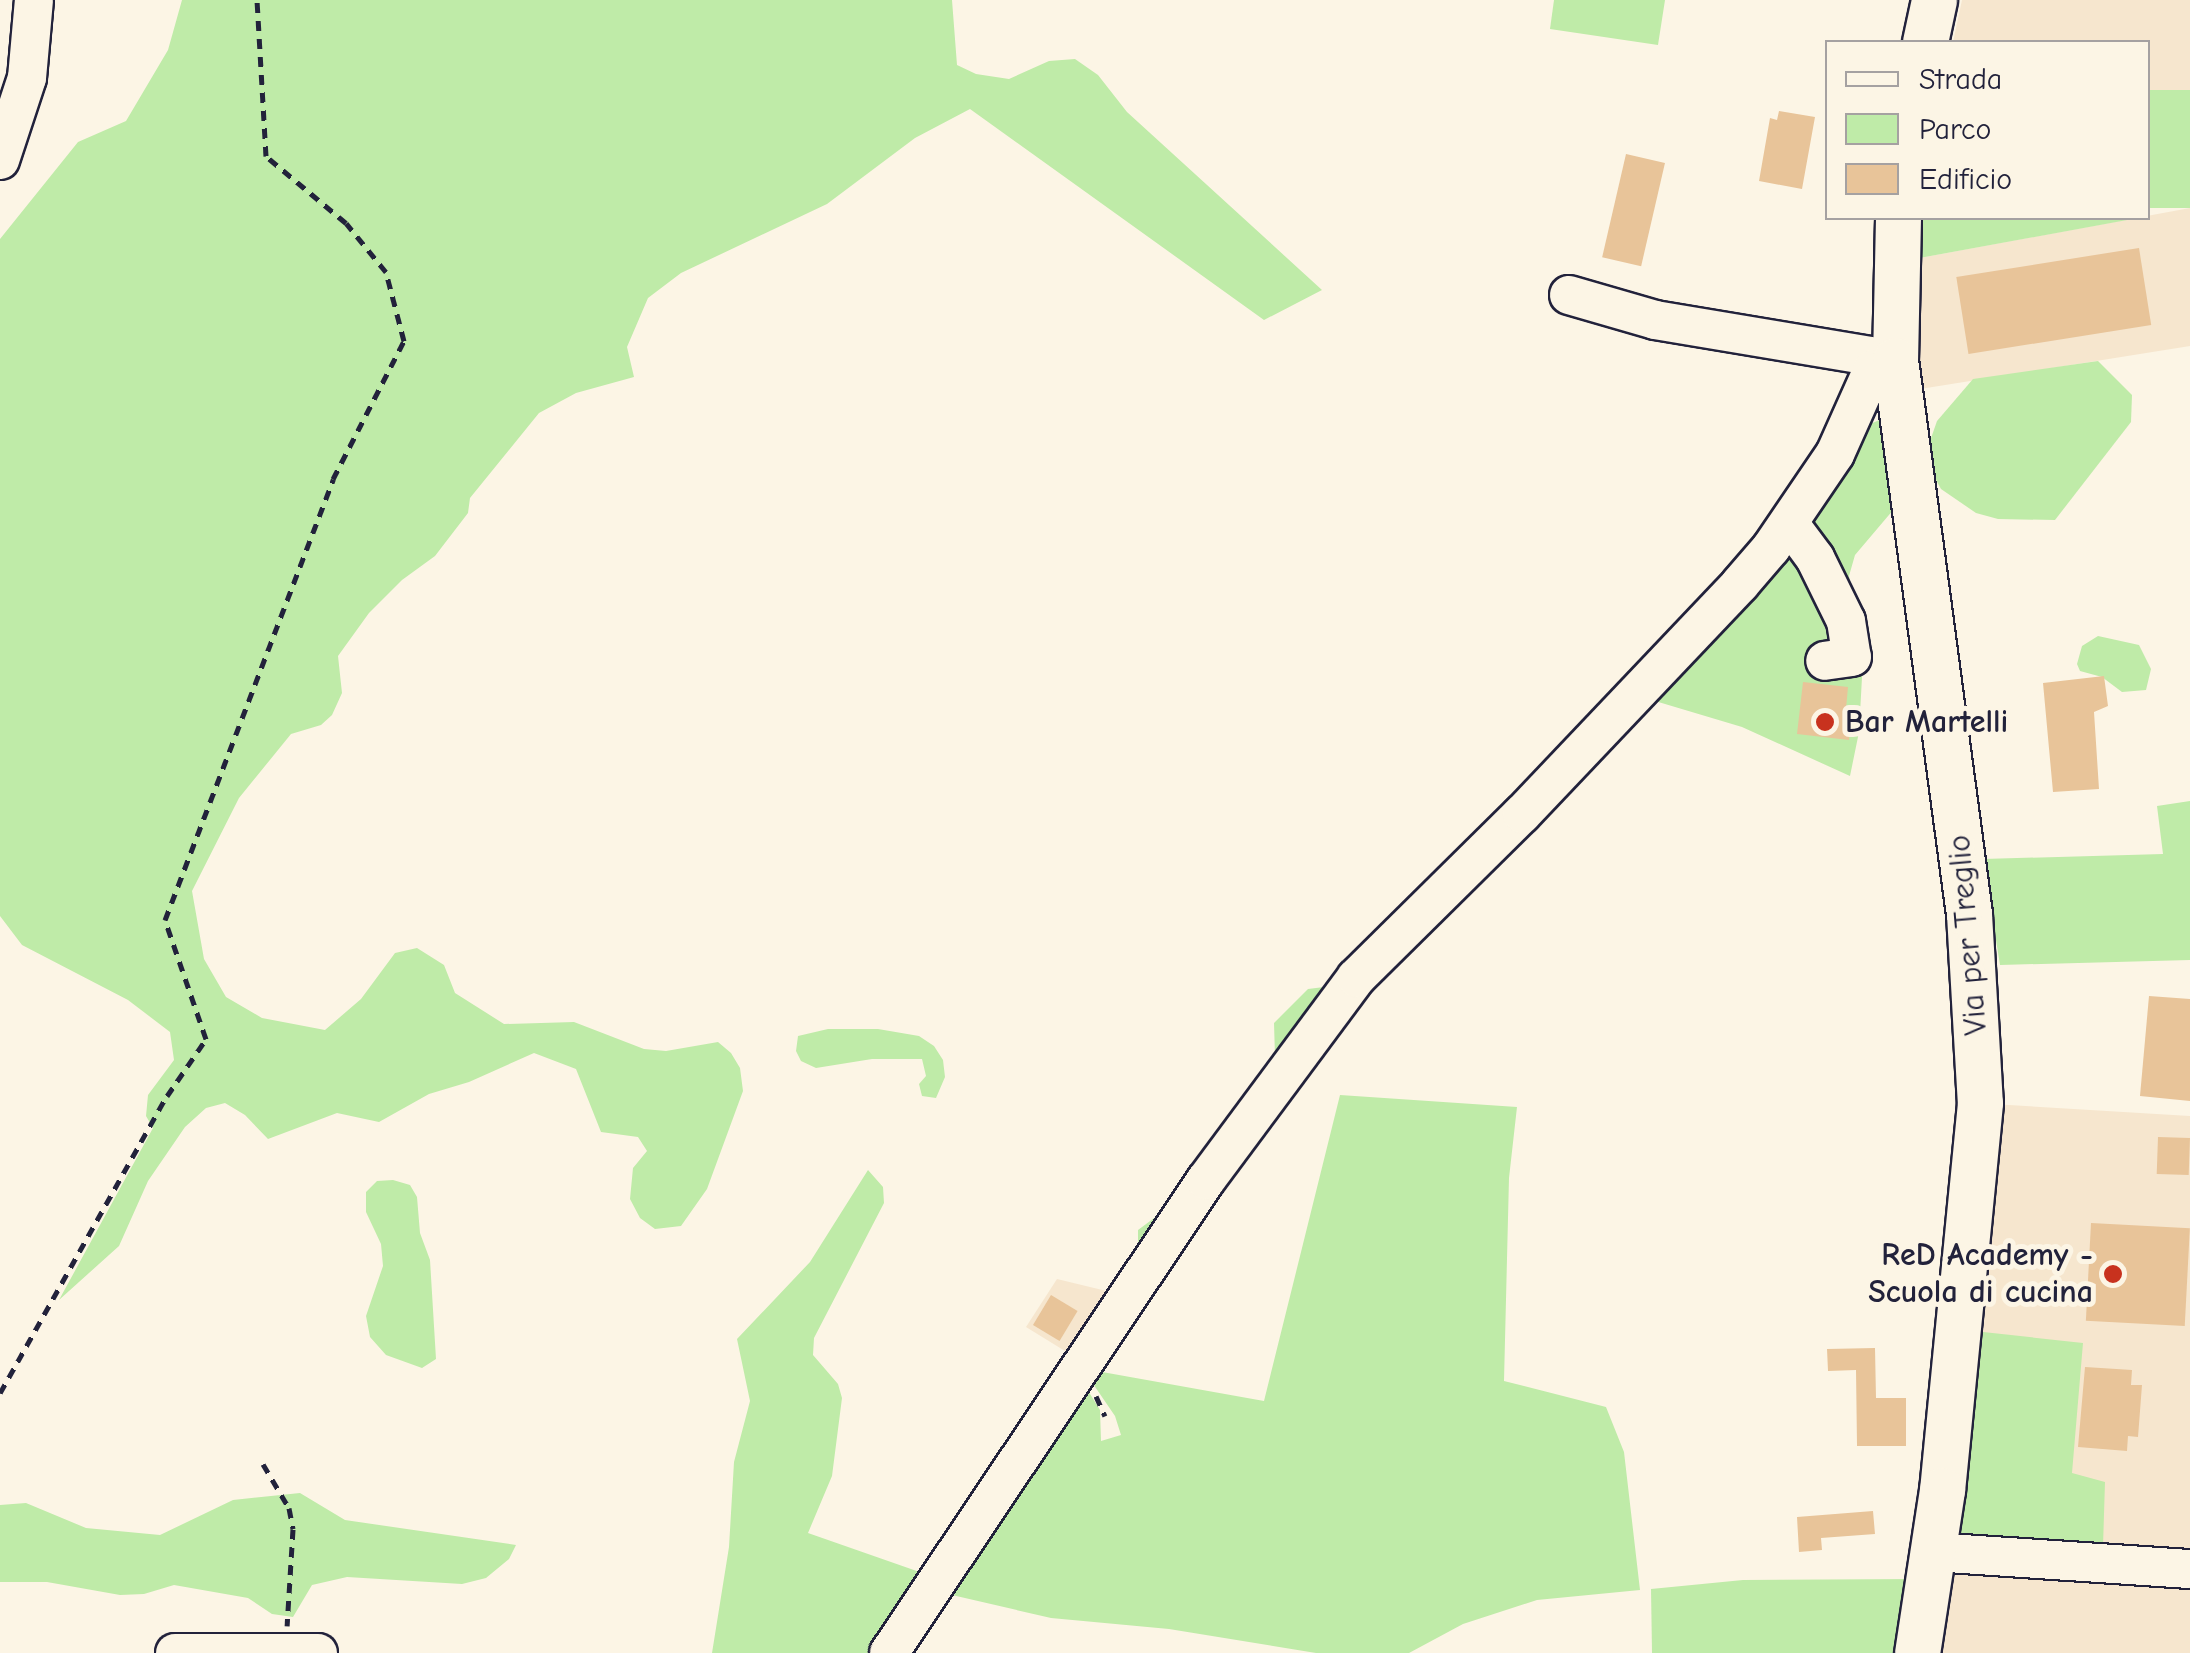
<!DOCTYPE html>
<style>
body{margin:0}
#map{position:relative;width:2190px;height:1653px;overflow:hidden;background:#fcf5e5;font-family:"Comic Neue",sans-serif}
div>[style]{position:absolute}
.built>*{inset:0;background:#f6e6ce}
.green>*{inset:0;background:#bfeba8;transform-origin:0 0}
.building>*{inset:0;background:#e8c499;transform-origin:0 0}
.path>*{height:5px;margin-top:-2.5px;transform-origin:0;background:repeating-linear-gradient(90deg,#22223b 0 10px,transparent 0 18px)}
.roads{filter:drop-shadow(2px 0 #22223b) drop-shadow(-2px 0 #22223b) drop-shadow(0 2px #22223b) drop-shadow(0 -2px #22223b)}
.minor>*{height:38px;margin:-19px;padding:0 19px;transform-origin:19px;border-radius:19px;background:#fcf5e5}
.major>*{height:45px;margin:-22.5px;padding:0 22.5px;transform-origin:22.5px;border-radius:22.5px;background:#fcf5e5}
.dots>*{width:28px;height:28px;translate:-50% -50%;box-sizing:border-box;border:5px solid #fcf5e5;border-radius:50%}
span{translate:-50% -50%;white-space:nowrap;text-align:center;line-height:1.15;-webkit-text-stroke:10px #fcf5e5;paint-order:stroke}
.poi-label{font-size:32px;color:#22223b;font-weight:700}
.left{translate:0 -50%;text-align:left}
.right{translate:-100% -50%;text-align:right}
.street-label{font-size:32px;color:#22223b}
.legend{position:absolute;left:1825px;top:40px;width:325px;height:180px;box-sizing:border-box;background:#fcf5e5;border:2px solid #a5a1a1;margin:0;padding:12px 18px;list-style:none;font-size:30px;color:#22223b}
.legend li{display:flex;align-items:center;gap:20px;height:50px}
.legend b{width:50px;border:2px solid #a5a1a1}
</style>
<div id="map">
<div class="built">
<i style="clip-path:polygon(1962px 0,2190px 0,2190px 90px,2148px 97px,2148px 42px,1953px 42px)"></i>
<i style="clip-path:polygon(2190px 208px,2190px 346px,1914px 390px,1914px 259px)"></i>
<i style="clip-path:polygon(1992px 1104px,2190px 1116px,2190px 1653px,1932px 1653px)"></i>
<i style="clip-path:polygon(1057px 1279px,1123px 1295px,1078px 1359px,1026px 1327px)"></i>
</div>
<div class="green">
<i style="clip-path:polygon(182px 0,952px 0,957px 65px,976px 74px,1009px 79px,1049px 61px,1075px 59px,1098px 75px,1127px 112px,1322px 290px,1264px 320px,970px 109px,915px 138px,827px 204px,681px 273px,648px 298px,627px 347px,634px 377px,576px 393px,539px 413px,470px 498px,468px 513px,435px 556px,402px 580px,369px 613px,338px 656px,342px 693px,332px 715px,321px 725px,291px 734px,239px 798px,192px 891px,204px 959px,226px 997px,262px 1018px,325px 1030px,361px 999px,395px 953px,417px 948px,444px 965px,455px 993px,504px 1024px,574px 1022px,644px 1049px,666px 1051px,718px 1042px,731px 1053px,740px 1068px,743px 1091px,707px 1189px,681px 1226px,655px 1229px,640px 1218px,630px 1199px,633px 1168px,647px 1151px,638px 1137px,601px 1132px,576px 1069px,534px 1053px,469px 1082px,429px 1094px,379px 1122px,337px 1113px,268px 1139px,245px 1115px,225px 1103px,206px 1108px,185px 1127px,148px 1181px,119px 1246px,59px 1300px,153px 1128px,146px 1116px,148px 1095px,174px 1060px,170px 1032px,128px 1000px,22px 945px,0 916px,0 239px,78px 142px,126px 121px,168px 50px)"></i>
<i style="clip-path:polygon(1554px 0,1665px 0,1658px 45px,1550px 29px)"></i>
<i style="left:2190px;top:90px;width:118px;height:43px;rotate:90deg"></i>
<i style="clip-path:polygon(1918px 218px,2138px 218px,1914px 259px)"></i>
<i style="clip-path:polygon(2098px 361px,2132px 395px,2131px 422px,2055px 520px,1998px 519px,1976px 513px,1941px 489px,1929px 467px,1929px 444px,1937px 421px,1973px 379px)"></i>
<i style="clip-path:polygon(1884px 418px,1894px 509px,1855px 555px,1849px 576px,1863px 659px,1859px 732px,1850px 776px,1742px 727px,1645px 698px,1861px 428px)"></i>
<i style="clip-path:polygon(2098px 636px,2139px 645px,2151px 669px,2146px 690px,2122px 692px,2102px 677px,2080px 671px,2077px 664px,2082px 646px)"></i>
<i style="clip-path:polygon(2190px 801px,2190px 960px,2000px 965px,1983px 859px,2163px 854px,2157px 806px)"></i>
<i style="clip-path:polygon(1348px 984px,1138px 1254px,1138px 1230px,1169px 1207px,1178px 1184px,1283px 1061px,1275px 1057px,1274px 1023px,1308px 989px)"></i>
<i style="clip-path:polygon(828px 1029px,878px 1029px,919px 1036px,934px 1046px,943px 1060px,945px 1077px,936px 1098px,922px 1096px,919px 1084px,926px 1076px,922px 1059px,872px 1059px,816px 1068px,801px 1061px,796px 1051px,798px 1036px)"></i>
<i style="clip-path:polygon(1340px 1095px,1517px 1107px,1509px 1178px,1504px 1381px,1606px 1407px,1624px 1452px,1640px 1590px,1537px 1600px,1463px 1624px,1409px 1653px,1316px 1653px,1169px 1629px,1051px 1618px,939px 1592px,1082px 1381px,1100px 1410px,1101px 1441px,1121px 1435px,1115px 1416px,1087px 1375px,1091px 1370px,1264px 1401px)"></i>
<i style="clip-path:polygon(868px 1170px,883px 1187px,884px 1203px,814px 1338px,813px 1355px,838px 1384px,842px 1398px,832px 1476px,808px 1533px,931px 1576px,883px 1653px,712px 1653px,729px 1547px,734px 1462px,750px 1401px,737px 1339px,810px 1262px)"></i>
<i style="clip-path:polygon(393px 1180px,410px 1185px,417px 1197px,420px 1233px,430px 1260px,436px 1359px,422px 1368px,386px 1355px,370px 1337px,366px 1316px,383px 1266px,381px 1244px,366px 1212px,366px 1192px,377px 1181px)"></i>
<i style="clip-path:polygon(1974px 1331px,2083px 1343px,2072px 1473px,2105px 1482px,2103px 1547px,1952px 1536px)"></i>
<i style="clip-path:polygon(300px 1493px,345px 1520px,516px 1545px,509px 1559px,486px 1578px,462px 1584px,347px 1577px,312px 1585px,293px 1617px,272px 1614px,248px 1598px,174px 1585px,144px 1594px,120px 1595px,47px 1582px,0 1582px,0 1505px,26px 1503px,86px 1528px,160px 1535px,233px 1500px)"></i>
<i style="clip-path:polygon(1919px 1579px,1903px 1653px,1652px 1653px,1651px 1589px,1743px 1580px)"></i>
</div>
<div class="building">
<i style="clip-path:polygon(1779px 111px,1815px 117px,1802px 189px,1759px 181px,1770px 118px,1777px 120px)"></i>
<i style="left:1626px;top:154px;width:40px;height:106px;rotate:13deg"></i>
<i style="left:2139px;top:248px;width:78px;height:185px;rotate:81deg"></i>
<i style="clip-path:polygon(2104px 676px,2108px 706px,2094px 712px,2099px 789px,2053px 792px,2043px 683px)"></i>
<i style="clip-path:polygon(1803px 682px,1848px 687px,1846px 709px,1852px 710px,1849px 740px,1797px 734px)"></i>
<i style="clip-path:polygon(2149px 996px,2190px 999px,2190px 1101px,2140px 1096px)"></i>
<i style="left:2158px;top:1137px;width:32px;height:37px;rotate:2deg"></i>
<i style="left:2091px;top:1223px;width:99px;height:98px;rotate:3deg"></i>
<i style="left:1051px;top:1295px;width:31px;height:35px;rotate:31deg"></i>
<i style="clip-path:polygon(1875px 1348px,1876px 1398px,1906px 1398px,1906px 1446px,1857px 1446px,1856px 1370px,1828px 1371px,1827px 1349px)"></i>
<i style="clip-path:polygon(2085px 1367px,2132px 1370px,2131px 1385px,2142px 1385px,2138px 1437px,2128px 1436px,2127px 1451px,2078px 1447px)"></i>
<i style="clip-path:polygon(1873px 1511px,1875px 1534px,1821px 1538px,1822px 1550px,1799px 1552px,1797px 1517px)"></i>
</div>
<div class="path">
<i style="left:0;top:1393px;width:341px;rotate:-60.7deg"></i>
<i style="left:167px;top:1096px;width:69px;rotate:-55.6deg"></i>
<i style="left:206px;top:1039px;width:126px;rotate:-109deg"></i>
<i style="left:165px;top:920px;width:472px;rotate:-69.1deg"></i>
<i style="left:333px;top:479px;width:155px;rotate:-62.8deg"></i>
<i style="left:404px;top:341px;width:71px;rotate:-104.6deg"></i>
<i style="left:386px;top:272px;width:63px;rotate:-129.2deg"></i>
<i style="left:346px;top:223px;width:104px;rotate:-140.1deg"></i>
<i style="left:266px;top:156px;width:156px;rotate:-93.3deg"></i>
<i style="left:1096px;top:1396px;width:22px;rotate:66deg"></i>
<i style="left:263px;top:1464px;width:51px;rotate:59.4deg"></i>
<i style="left:289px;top:1508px;width:21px;rotate:79deg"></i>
<i style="left:293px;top:1529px;width:97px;rotate:93.5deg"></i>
</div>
<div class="roads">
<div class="minor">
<i style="left:0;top:160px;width:86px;rotate:-71.8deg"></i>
<i style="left:27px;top:78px;width:78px;rotate:-84.9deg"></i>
<i style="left:1569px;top:295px;width:90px;rotate:16.2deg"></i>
<i style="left:1655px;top:320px;width:243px;rotate:9.5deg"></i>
<i style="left:1789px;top:523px;width:44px;rotate:53.4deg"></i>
<i style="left:1815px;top:558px;width:70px;rotate:63.8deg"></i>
<i style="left:1846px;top:621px;width:36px;rotate:81deg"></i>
<i style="left:1852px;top:657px;width:27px;rotate:172deg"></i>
<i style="left:1933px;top:1552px;width:258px;rotate:3.8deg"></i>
<i style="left:175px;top:1653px;width:143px"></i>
<i style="left:889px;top:1653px;width:569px;rotate:-56.17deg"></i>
<i style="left:1206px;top:1180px;width:252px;rotate:-53.4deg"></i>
<i style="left:1356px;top:978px;width:233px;rotate:-44.7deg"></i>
<i style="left:1522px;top:814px;width:317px;rotate:-46.5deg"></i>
<i style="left:1740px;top:584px;width:48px;rotate:-49.3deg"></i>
<i style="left:1771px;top:548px;width:114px;rotate:-55.8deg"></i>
<i style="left:1835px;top:454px;width:93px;rotate:-65.9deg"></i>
<i style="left:1873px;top:369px;width:24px;rotate:-22deg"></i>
</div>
<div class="major">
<i style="left:1925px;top:42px;width:43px;rotate:-77.9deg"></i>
<i style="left:1898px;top:218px;width:142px;rotate:91.2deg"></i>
<i style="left:1895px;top:360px;width:559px;rotate:82.39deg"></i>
<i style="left:1969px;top:914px;width:189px;rotate:86.7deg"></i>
<i style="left:1980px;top:1103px;width:389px;rotate:95.6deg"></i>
<i style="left:1942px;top:1490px;width:165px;rotate:98.7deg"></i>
</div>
</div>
<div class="dots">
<i style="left:1825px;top:722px;background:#c8321e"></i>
<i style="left:2113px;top:1274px;background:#c8321e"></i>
</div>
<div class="poi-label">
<span class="left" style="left:1845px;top:722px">Bar Martelli</span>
<span class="right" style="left:2093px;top:1274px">ReD Academy -<br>Scuola di cucina</span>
</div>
<div class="street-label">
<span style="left:1968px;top:935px;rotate:-95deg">Via per Treglio</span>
</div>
<ul class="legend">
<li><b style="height:12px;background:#fcf5e5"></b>Strada</li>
<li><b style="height:28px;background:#bfeba8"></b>Parco</li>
<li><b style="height:28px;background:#e8c499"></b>Edificio</li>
</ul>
</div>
